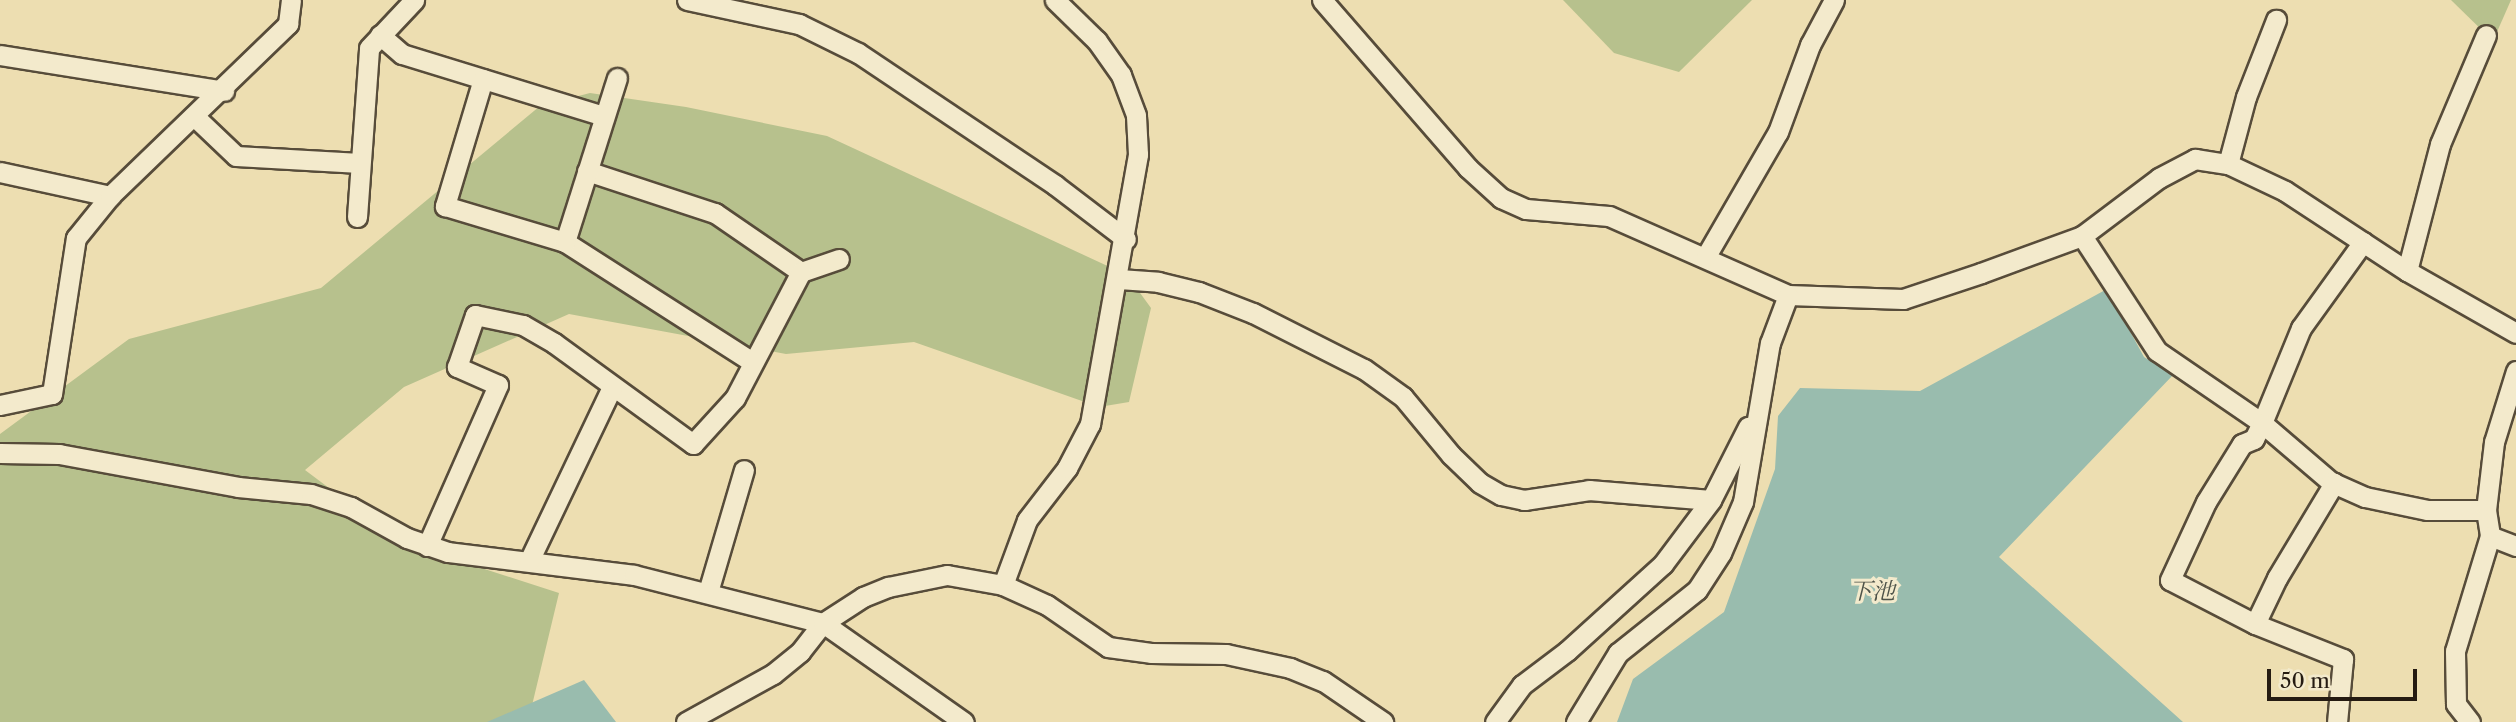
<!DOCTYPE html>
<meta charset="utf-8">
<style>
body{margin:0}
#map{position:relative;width:2516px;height:722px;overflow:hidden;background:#eddeb1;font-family:"Libre Caslon Text","Noto Serif JP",serif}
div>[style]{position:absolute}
.green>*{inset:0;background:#b7c18d}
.water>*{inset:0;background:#99bcae}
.roads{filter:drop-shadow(2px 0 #574c3a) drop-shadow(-2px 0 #574c3a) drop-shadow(0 2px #574c3a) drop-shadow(0 -2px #574c3a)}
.minor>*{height:19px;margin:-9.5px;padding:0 9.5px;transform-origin:9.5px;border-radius:9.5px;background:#f3eacc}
span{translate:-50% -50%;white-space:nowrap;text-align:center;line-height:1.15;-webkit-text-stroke:6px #f3eacc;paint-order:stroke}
.water-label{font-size:23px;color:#4e5349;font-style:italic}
.scale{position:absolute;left:2267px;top:669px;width:150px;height:32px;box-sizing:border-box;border:4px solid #251b12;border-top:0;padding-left:9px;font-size:21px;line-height:24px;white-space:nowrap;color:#251b12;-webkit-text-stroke:5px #f3eacc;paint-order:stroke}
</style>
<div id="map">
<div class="green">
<i style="clip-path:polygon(1563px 0,1752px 0,1679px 72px,1614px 53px)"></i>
<i style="clip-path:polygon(2451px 0,2511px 0,2493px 41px)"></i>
<i style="clip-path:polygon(590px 93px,686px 107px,827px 136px,1127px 275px,1151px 308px,1129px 402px,1099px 407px,914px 342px,786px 354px,569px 314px,404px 387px,305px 470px,401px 542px,559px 593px,528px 722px,0 722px,0 434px,129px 339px,321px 288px,540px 106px)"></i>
</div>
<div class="water">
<i style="clip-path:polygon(2107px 289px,2144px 357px,2173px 375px,1999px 557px,2183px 722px,1617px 722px,1633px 679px,1724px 612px,1775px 469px,1778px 416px,1800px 388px,1920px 391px)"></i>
<i style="clip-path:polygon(584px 680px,616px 722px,487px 722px)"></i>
</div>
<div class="roads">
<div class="minor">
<i style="left:687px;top:0;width:115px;rotate:12.1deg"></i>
<i style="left:799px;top:24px;width:66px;rotate:26.2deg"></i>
<i style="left:858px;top:53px;width:237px;rotate:33.8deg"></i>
<i style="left:1055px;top:185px;width:89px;rotate:37.3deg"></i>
<i style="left:1322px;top:0;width:223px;rotate:49deg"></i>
<i style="left:1468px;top:168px;width:45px;rotate:42.3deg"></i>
<i style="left:1501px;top:198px;width:27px;rotate:24deg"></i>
<i style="left:1526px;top:209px;width:83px;rotate:4.8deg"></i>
<i style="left:1609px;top:216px;width:196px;rotate:23.8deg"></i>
<i style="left:1788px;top:295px;width:115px;rotate:2deg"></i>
<i style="left:1903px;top:299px;width:82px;rotate:-18.4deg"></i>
<i style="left:1981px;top:273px;width:108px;rotate:-20.1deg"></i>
<i style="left:2082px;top:236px;width:96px;rotate:-37deg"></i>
<i style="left:2159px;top:178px;width:41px;rotate:-27.8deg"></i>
<i style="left:2195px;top:159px;width:33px;rotate:9deg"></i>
<i style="left:2228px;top:164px;width:63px;rotate:25.3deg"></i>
<i style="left:2285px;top:191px;width:146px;rotate:33.3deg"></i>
<i style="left:2407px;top:271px;width:125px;rotate:29.6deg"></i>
<i style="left:380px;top:35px;width:29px;rotate:41deg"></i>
<i style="left:402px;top:54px;width:211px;rotate:17.1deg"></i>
<i style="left:0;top:55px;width:227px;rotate:9.1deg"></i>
<i style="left:483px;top:79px;width:133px;rotate:106.7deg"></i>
<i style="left:445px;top:206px;width:125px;rotate:16.7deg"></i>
<i style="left:565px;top:242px;width:223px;rotate:32.6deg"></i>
<i style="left:194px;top:116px;width:58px;rotate:43.6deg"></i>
<i style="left:236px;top:156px;width:124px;rotate:3.2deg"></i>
<i style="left:2228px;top:164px;width:69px;rotate:-75deg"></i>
<i style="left:2246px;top:97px;width:83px;rotate:-68.7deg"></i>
<i style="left:587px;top:171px;width:135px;rotate:18.2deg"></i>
<i style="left:715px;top:213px;width:104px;rotate:34.5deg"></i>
<i style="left:801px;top:272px;width:40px;rotate:-18.9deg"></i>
<i style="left:0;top:172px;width:113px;rotate:12.3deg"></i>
<i style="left:357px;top:217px;width:169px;rotate:-85.9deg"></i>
<i style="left:369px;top:48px;width:66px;rotate:-46.8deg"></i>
<i style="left:2082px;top:236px;width:137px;rotate:56.9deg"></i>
<i style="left:2157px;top:351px;width:127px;rotate:34.4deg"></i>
<i style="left:2262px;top:423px;width:18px;rotate:117deg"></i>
<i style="left:2254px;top:439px;width:13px;rotate:157deg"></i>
<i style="left:2242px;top:444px;width:68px;rotate:121.8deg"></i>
<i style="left:2206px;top:502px;width:86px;rotate:114.8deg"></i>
<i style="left:2170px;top:580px;width:96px;rotate:27.4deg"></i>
<i style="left:2255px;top:624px;width:95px;rotate:21.7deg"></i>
<i style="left:2343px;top:659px;width:63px;rotate:95.4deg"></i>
<i style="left:565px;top:242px;width:172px;rotate:-72.4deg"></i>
<i style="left:2363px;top:242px;width:106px;rotate:125.8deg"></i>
<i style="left:2301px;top:328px;width:103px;rotate:112.3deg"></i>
<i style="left:2262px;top:423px;width:91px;rotate:40.5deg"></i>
<i style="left:2331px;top:482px;width:37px;rotate:24deg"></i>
<i style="left:2365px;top:497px;width:63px;rotate:11.8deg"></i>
<i style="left:2427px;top:510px;width:59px"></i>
<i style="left:1706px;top:256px;width:143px;rotate:-59.9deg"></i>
<i style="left:1778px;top:132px;width:93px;rotate:-69.8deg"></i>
<i style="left:1810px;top:45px;width:51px;rotate:-61.9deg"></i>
<i style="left:2407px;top:271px;width:131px;rotate:-75.4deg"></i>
<i style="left:2440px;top:144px;width:118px;rotate:-67.1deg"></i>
<i style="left:1119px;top:279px;width:39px;rotate:4deg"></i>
<i style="left:1158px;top:282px;width:42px;rotate:13.7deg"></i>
<i style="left:1199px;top:292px;width:58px;rotate:21.3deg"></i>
<i style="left:1253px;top:313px;width:124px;rotate:26.8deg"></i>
<i style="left:1364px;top:369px;width:48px;rotate:35.7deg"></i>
<i style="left:1403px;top:397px;width:75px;rotate:50.4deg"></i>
<i style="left:1451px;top:455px;width:40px;rotate:44deg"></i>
<i style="left:1480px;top:483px;width:24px;rotate:30deg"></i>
<i style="left:1501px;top:495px;width:24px;rotate:12deg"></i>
<i style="left:1524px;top:500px;width:66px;rotate:-8.7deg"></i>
<i style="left:1589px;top:490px;width:122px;rotate:4.7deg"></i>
<i style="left:2516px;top:371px;width:74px;rotate:107.2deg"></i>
<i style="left:2494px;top:442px;width:68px;rotate:96.7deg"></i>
<i style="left:2486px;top:510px;width:26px;rotate:81deg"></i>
<i style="left:2490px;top:536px;width:28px;rotate:21deg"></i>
<i style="left:0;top:405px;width:53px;rotate:-11.9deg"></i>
<i style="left:52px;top:394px;width:158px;rotate:-81.3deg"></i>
<i style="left:76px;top:238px;width:54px;rotate:-51deg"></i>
<i style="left:110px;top:196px;width:248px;rotate:-44deg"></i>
<i style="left:288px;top:24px;width:24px;rotate:-83deg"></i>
<i style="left:0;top:453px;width:59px;rotate:1deg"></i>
<i style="left:59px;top:454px;width:182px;rotate:10.4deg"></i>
<i style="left:238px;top:487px;width:73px;rotate:5.5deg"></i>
<i style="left:311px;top:494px;width:42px;rotate:18deg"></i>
<i style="left:351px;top:507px;width:64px;rotate:29deg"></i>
<i style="left:407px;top:538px;width:43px;rotate:18.9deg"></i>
<i style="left:448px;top:552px;width:187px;rotate:7deg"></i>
<i style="left:634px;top:575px;width:195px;rotate:14.3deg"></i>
<i style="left:823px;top:623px;width:172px;rotate:35.1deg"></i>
<i style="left:427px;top:546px;width:176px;rotate:-66.2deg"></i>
<i style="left:498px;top:385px;width:45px;rotate:-156.3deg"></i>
<i style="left:457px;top:367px;width:55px;rotate:-70.9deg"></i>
<i style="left:475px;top:315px;width:49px;rotate:11.8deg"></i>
<i style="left:523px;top:325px;width:36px;rotate:30deg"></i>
<i style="left:554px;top:343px;width:172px;rotate:36deg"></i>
<i style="left:693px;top:444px;width:62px;rotate:-47.6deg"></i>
<i style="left:735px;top:398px;width:142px;rotate:-62.4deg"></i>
<i style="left:529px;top:561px;width:193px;rotate:-64.5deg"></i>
<i style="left:1003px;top:585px;width:69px;rotate:-69.7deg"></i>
<i style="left:1027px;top:520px;width:66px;rotate:-52.4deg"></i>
<i style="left:1067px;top:468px;width:50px;rotate:-62.4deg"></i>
<i style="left:1090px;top:424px;width:274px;rotate:-79.9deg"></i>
<i style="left:1138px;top:154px;width:39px;rotate:-93deg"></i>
<i style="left:1136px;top:115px;width:43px;rotate:-110.6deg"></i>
<i style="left:1121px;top:75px;width:42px;rotate:-125.2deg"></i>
<i style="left:1097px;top:41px;width:59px;rotate:-135.7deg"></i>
<i style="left:708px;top:592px;width:127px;rotate:-73.6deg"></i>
<i style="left:2255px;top:624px;width:51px;rotate:-64.4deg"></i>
<i style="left:2277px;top:578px;width:111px;rotate:-59deg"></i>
<i style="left:686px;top:722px;width:99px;rotate:-28.9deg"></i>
<i style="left:773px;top:674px;width:35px;rotate:-39deg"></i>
<i style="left:800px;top:652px;width:37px;rotate:-52deg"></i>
<i style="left:823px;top:623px;width:48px;rotate:-33deg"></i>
<i style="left:863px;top:597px;width:27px;rotate:-22deg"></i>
<i style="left:888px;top:587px;width:60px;rotate:-11.5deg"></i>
<i style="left:947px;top:575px;width:57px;rotate:10.1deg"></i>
<i style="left:1003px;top:585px;width:48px;rotate:24.4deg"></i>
<i style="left:1047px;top:605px;width:74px;rotate:34.5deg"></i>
<i style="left:1108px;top:647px;width:43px;rotate:7.9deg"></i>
<i style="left:1151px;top:653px;width:75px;rotate:0.8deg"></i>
<i style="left:1226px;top:654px;width:66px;rotate:12.3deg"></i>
<i style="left:1290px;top:668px;width:35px;rotate:22deg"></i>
<i style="left:1323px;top:681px;width:73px;rotate:34.3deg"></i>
<i style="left:1495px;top:722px;width:46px;rotate:-53.9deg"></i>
<i style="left:1522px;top:685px;width:56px;rotate:-37.1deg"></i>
<i style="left:1567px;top:651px;width:130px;rotate:-42.2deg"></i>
<i style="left:1663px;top:564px;width:80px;rotate:-53.1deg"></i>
<i style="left:1711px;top:500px;width:82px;rotate:-63.1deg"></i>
<i style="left:1576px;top:722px;width:81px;rotate:-58.7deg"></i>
<i style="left:1618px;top:653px;width:101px;rotate:-38.6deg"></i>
<i style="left:1697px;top:590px;width:44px;rotate:-57deg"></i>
<i style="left:1721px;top:553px;width:56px;rotate:-66.7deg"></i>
<i style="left:1743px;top:502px;width:161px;rotate:-80.4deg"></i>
<i style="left:1770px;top:343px;width:51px;rotate:-69.4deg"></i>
<i style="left:2470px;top:722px;width:23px;rotate:-128deg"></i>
<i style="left:2456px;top:704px;width:53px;rotate:-91.1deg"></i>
<i style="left:2455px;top:651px;width:120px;rotate:-73.1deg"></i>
</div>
</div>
<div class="water-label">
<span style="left:1872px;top:591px">下池</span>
</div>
<div class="scale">50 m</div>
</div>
